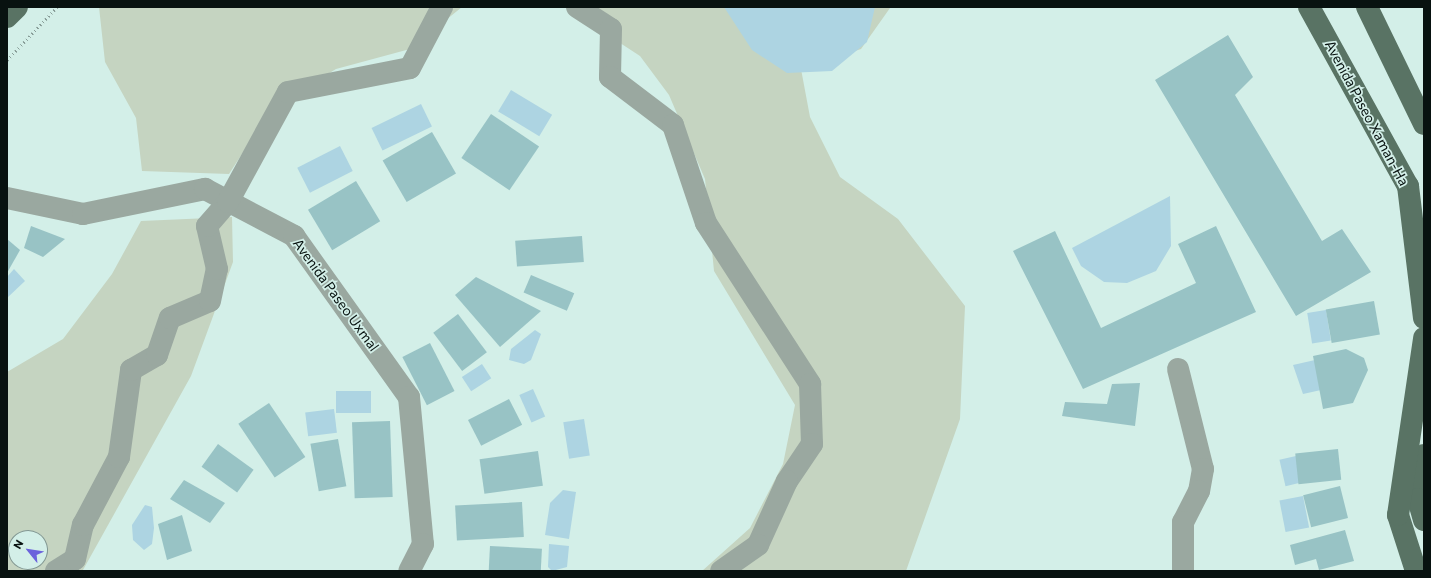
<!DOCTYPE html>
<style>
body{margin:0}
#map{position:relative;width:1431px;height:578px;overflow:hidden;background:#d3efe8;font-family:Commissioner,sans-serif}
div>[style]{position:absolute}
.green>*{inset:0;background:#c5d4c1}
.water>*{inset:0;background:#add4e2;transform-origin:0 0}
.building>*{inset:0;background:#98c3c5;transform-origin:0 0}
.path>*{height:2.5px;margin-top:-1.25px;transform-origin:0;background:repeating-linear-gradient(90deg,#889d98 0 1px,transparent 0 4px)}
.minor>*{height:22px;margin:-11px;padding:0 11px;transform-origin:11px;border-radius:11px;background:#9aa8a0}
.major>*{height:22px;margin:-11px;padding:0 11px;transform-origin:11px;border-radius:11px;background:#597364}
span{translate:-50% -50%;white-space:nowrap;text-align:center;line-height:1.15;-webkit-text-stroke:3.5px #d3efe8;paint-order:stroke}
.street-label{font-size:14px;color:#081210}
.frame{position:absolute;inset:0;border:8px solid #081210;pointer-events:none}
.north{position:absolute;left:8px;top:530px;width:40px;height:40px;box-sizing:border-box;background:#d3efe8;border:1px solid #829792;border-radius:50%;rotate:300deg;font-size:11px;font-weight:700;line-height:16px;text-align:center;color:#081210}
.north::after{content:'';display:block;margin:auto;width:14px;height:18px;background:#6b63dc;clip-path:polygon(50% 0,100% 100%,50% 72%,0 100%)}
</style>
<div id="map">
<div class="green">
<i style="clip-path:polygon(99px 7px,462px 7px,410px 49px,336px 69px,271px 109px,229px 174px,142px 171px,136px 118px,105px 62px)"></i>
<i style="clip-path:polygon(565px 7px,890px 8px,861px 49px,801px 69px,810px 117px,840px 177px,898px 219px,965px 306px,960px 419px,906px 571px,702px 571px,750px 528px,783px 464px,795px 405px,714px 271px,705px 179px,669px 95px,640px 56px)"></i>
<i style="clip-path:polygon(evenodd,232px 217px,233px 262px,191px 376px,83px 570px,7px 571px,7px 372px,63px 339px,112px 274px,141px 221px,232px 217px,16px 538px,40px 538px,40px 562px,16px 562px,16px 538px)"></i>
</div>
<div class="water">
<i style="clip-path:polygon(724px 7px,875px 7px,867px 42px,832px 71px,787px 73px,752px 50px)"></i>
<i style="left:511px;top:90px;width:48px;height:25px;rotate:31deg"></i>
<i style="left:421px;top:104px;width:25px;height:55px;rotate:64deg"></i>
<i style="left:340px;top:146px;width:28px;height:48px;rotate:63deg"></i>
<i style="clip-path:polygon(1170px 196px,1171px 246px,1156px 271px,1127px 283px,1104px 282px,1081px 266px,1072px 248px)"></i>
<i style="clip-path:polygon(14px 269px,25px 281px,7px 298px,7px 277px)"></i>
<i style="left:1326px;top:310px;width:31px;height:19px;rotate:81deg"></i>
<i style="clip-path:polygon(535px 330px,541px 334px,531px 360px,524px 364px,509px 360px,511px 349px)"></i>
<i style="clip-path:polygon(1315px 360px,1321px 390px,1303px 394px,1293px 365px)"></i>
<i style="left:482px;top:364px;width:17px;height:24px;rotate:57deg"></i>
<i style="left:533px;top:389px;width:30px;height:15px;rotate:66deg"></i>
<i style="left:371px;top:391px;width:22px;height:35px;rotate:90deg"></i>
<i style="left:334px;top:409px;width:24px;height:29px;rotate:83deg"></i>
<i style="left:584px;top:419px;width:37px;height:21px;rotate:81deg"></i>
<i style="left:1296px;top:456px;width:27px;height:17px;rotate:77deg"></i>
<i style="clip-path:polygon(563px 490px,576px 492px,569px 539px,545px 535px,550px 503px)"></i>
<i style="left:1303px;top:496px;width:32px;height:24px;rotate:79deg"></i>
<i style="clip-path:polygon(145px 505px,152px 507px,154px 528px,152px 544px,144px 550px,133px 540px,132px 525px)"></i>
<i style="clip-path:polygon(549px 544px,569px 546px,567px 567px,552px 571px,548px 567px)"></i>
</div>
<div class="building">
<i style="clip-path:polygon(1228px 35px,1253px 77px,1235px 95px,1322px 241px,1342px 229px,1371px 272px,1296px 316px,1155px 80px)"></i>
<i style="left:491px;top:114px;width:58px;height:53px;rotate:34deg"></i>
<i style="left:432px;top:132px;width:48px;height:57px;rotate:60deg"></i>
<i style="left:356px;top:181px;width:47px;height:56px;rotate:59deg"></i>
<i style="clip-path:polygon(31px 226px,65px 239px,43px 257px,24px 248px)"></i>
<i style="clip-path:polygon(1216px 226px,1256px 312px,1083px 389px,1013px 251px,1055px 231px,1101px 328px,1196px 283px,1178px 244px)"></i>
<i style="left:582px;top:236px;width:26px;height:67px;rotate:86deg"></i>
<i style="clip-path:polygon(7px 239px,20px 250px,7px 273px)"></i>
<i style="left:531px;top:275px;width:47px;height:19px;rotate:23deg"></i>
<i style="clip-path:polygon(476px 277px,541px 311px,500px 347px,455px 295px)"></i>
<i style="left:1374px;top:301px;width:34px;height:49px;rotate:80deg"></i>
<i style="left:458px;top:314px;width:48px;height:31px;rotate:53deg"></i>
<i style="left:430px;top:343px;width:54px;height:31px;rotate:63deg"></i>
<i style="clip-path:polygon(1346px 349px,1364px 358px,1368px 370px,1353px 403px,1323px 409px,1313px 356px)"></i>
<i style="clip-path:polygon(1140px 383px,1135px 426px,1062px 416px,1065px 402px,1107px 404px,1112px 384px)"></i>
<i style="left:509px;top:399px;width:29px;height:46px;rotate:63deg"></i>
<i style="left:269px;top:403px;width:65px;height:37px;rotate:56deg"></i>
<i style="left:390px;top:421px;width:76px;height:38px;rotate:88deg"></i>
<i style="left:338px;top:439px;width:48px;height:28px;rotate:80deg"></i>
<i style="left:218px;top:444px;width:44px;height:28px;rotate:36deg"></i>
<i style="left:1338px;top:449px;width:31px;height:43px;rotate:84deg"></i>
<i style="left:538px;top:451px;width:35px;height:59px;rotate:82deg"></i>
<i style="clip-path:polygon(184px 480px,225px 503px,210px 523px,170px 499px)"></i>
<i style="left:1340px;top:486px;width:33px;height:38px;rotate:76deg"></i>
<i style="left:522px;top:502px;width:35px;height:67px;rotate:87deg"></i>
<i style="clip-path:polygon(182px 515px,192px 551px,167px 560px,158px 524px)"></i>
<i style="clip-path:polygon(1345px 530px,1354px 561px,1319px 570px,1316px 559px,1295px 565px,1290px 545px)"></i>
<i style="left:490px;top:546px;width:52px;height:25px;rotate:3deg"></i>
</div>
<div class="path">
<i style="left:7px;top:60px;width:73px;rotate:-46.7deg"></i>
</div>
<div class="minor">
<i style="left:577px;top:7px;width:40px;rotate:32.9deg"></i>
<i style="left:611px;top:29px;width:48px;rotate:91.2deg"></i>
<i style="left:610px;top:77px;width:79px;rotate:37.3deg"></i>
<i style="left:673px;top:125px;width:103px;rotate:71.4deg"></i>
<i style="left:706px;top:223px;width:192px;rotate:57.1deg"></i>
<i style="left:810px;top:384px;width:60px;rotate:88.1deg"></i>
<i style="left:812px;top:444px;width:45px;rotate:124deg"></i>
<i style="left:787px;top:481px;width:70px;rotate:114.4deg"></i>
<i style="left:758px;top:545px;width:45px;rotate:144.9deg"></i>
<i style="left:7px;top:198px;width:78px;rotate:11.9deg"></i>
<i style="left:83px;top:214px;width:125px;rotate:-11.6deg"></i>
<i style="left:205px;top:189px;width:101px;rotate:27.8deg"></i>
<i style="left:294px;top:236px;width:198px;rotate:54.5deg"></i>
<i style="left:409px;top:397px;width:148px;rotate:84.6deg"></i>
<i style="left:423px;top:544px;width:30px;rotate:117deg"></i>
<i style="left:1178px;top:369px;width:103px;rotate:76deg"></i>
<i style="left:1203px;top:469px;width:22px;rotate:100deg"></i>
<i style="left:1199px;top:491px;width:35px;rotate:117deg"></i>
<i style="left:1183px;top:522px;width:49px;rotate:90deg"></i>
<i style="left:56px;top:571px;width:22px;rotate:-32deg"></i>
<i style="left:75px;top:559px;width:35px;rotate:-77deg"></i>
<i style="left:83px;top:525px;width:77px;rotate:-62.1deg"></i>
<i style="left:119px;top:457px;width:88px;rotate:-82.1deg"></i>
<i style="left:131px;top:370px;width:30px;rotate:-30deg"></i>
<i style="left:157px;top:355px;width:39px;rotate:-71deg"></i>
<i style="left:170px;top:318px;width:43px;rotate:-23deg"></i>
<i style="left:210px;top:301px;width:33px;rotate:-78deg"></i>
<i style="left:217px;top:269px;width:44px;rotate:-103.1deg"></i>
<i style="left:207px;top:226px;width:32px;rotate:-49deg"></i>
<i style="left:228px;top:202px;width:125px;rotate:-61.4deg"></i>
<i style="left:288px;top:92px;width:124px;rotate:-11.1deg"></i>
<i style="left:410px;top:68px;width:69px;rotate:-62.3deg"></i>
</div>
<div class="major">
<i style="left:1309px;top:7px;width:205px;rotate:61.1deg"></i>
<i style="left:1408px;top:186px;width:133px;rotate:83.1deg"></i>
<i style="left:1367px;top:7px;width:130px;rotate:64deg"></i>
<i style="left:7px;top:17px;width:14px;rotate:-45deg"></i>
<i style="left:1424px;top:455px;width:44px;rotate:97.8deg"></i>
<i style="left:1418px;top:499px;width:22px;rotate:74deg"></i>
<i style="left:1416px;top:571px;width:59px;rotate:-107.8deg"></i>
<i style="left:1398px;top:515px;width:179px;rotate:-81.6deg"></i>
</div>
<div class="street-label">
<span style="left:1367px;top:113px;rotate:62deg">Avenida Paseo Xaman-Ha</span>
<span style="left:336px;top:295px;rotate:54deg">Avenida Paseo Uxmal</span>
</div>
<div class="frame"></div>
<div class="north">N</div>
</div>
